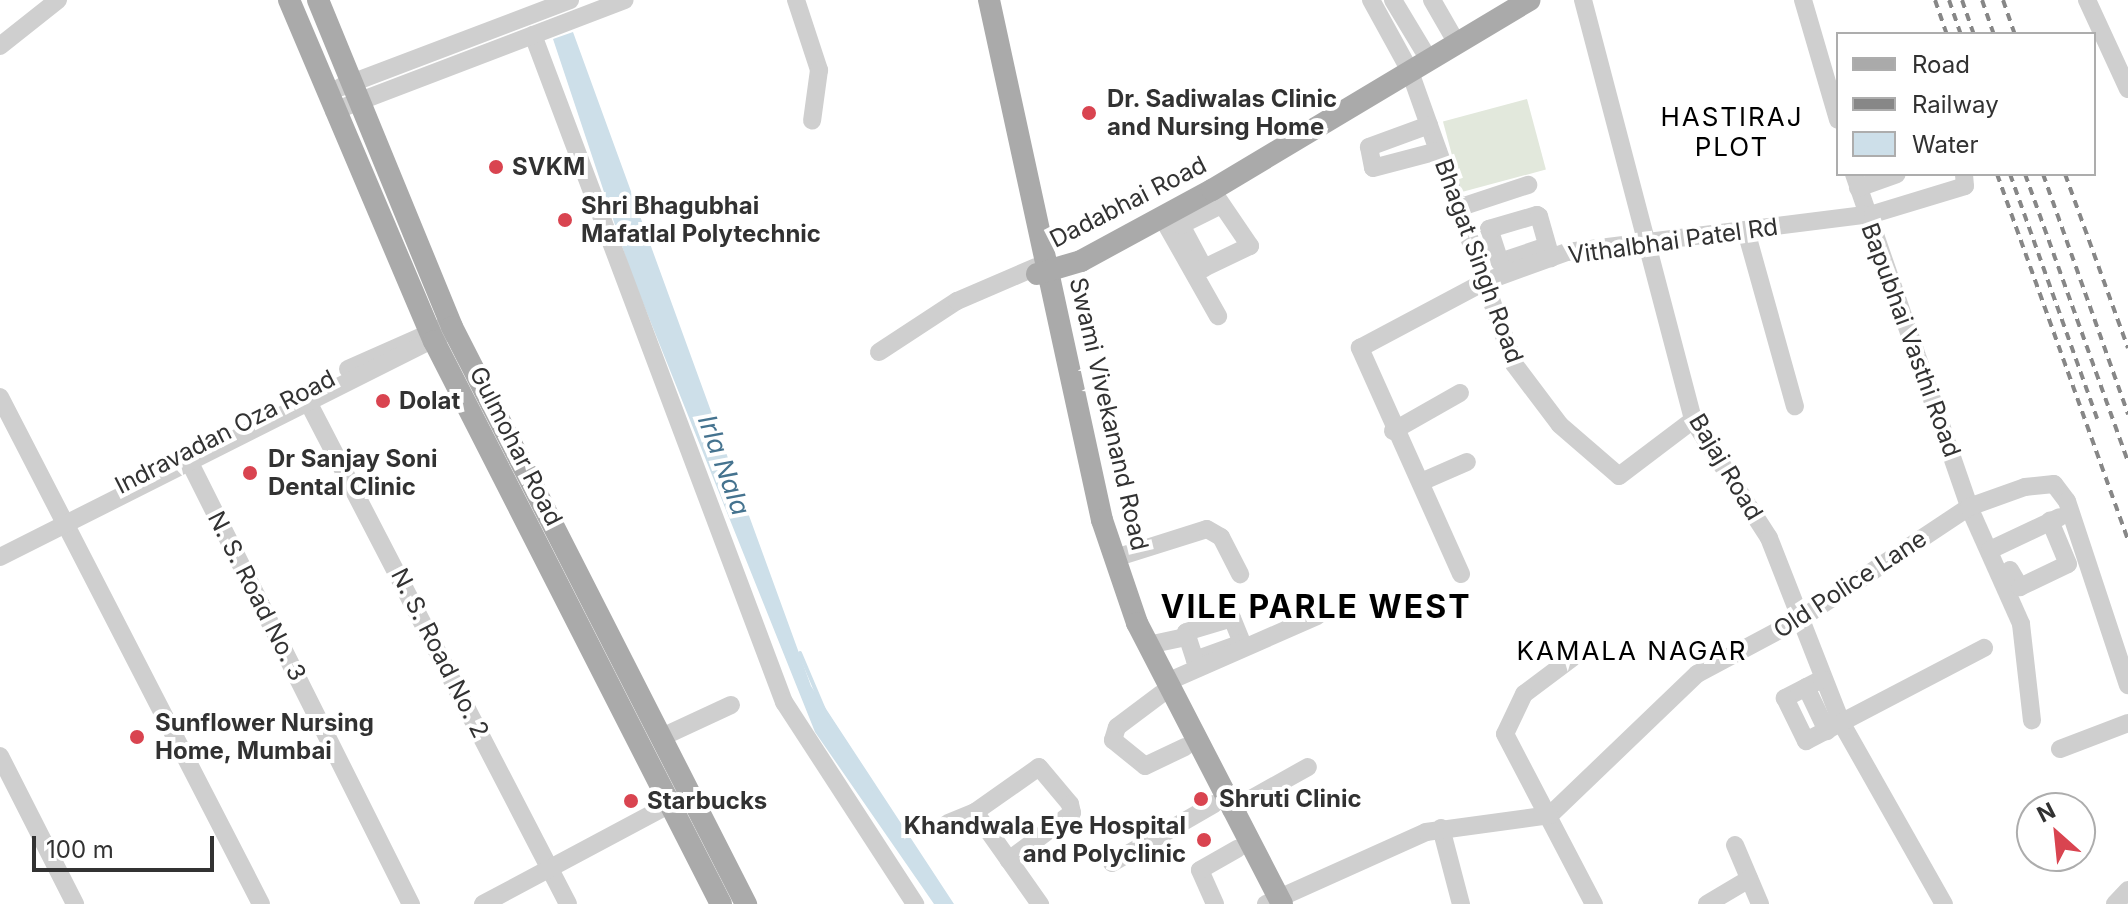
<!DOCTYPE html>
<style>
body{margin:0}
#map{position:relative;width:2128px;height:904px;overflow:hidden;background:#fff;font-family:Inter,sans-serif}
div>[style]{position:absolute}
.green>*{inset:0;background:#e2e8dc;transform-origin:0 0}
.water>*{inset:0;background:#cddfe9}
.stream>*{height:4px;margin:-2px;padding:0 2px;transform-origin:2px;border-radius:2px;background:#cddfe9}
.minor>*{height:18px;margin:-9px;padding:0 9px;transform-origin:9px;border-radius:9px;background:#cfcfcf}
.major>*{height:22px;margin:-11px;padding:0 11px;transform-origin:11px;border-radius:11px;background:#aaa}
.rail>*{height:4px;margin-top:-2px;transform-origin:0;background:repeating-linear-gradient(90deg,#878787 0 8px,transparent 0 14px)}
.dots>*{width:22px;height:22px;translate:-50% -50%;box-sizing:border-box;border:4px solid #fff;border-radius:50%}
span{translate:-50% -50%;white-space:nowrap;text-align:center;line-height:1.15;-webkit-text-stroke:8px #fff;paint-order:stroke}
.poi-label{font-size:24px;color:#323232;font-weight:700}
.left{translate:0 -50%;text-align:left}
.right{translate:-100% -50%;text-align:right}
.street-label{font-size:24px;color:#323232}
.neighbourhood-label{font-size:26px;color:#000;letter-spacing:2px}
.water-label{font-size:26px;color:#45738f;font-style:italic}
.district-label{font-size:32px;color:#000;font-weight:700;letter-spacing:2px}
.legend{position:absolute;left:1836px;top:32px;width:260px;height:144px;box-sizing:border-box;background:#fff;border:2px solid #adadad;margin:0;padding:10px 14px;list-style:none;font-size:24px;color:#323232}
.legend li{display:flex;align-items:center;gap:16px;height:40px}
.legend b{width:40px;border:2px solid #adadad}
.north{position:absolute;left:2016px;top:792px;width:80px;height:80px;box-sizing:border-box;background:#fff;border:2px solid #adadad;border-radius:50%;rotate:333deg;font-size:22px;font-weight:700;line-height:32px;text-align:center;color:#323232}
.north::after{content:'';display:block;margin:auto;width:28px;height:36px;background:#d94450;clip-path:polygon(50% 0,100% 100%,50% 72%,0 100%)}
.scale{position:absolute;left:32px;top:836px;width:182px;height:36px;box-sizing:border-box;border:4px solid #323232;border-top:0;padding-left:10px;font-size:24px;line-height:28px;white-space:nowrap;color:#323232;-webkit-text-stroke:6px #fff;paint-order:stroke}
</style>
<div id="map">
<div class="green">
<i style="left:1527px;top:99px;width:73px;height:87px;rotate:75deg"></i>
</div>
<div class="water">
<i style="clip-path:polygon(573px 32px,811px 686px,954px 904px,934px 904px,815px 732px,631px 273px,553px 39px)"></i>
</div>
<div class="stream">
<i style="left:800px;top:653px;width:64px;rotate:67deg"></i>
<i style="left:825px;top:712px;width:95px;rotate:57.5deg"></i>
</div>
<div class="minor">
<i style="left:796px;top:0;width:74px;rotate:71.8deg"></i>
<i style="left:819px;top:70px;width:51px;rotate:97.8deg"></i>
<i style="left:1371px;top:0;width:79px;rotate:61.2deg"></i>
<i style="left:1409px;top:69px;width:313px;rotate:70.4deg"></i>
<i style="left:1514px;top:364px;width:76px;rotate:53deg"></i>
<i style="left:1560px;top:425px;width:78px;rotate:40.8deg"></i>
<i style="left:1619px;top:476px;width:93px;rotate:-37.1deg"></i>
<i style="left:1393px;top:0;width:58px;rotate:59deg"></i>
<i style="left:1432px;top:0;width:38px;rotate:60deg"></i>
<i style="left:1583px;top:0;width:434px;rotate:75.3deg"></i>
<i style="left:1693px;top:420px;width:140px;rotate:57.2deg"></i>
<i style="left:1769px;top:538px;width:200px;rotate:68.6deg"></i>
<i style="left:1842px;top:724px;width:207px;rotate:60.5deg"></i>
<i style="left:1803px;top:0;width:125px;rotate:73.7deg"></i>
<i style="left:2087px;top:0;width:98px;rotate:65.3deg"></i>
<i style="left:533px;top:35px;width:713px;rotate:69.38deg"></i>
<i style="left:784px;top:702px;width:241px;rotate:57deg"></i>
<i style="left:0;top:46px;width:74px;rotate:-38.4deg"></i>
<i style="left:341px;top:87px;width:245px;rotate:-20.8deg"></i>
<i style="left:334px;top:111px;width:311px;rotate:-20.9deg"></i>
<i style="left:1429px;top:125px;width:64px;rotate:159.9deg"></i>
<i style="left:1369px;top:147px;width:21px;rotate:79deg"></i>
<i style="left:1373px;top:168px;width:67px;rotate:-14.7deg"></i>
<i style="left:1854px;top:174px;width:352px;rotate:70.9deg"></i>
<i style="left:1969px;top:507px;width:128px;rotate:66deg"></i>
<i style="left:2021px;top:624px;width:97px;rotate:83.5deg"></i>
<i style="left:1858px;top:188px;width:41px;rotate:-19.7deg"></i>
<i style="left:1458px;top:208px;width:74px;rotate:-18.2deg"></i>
<i style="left:1173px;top:210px;width:66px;rotate:61.9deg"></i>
<i style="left:1204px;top:268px;width:51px;rotate:-25.6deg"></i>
<i style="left:1250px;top:246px;width:68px;rotate:-124.2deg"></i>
<i style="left:1162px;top:217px;width:114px;rotate:60.5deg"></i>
<i style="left:1181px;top:225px;width:45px;rotate:-26.6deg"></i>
<i style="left:1746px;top:231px;width:182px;rotate:74.4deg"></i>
<i style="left:1547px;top:246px;width:50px;rotate:161.2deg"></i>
<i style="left:1500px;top:262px;width:35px;rotate:-108deg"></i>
<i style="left:1489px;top:229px;width:50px;rotate:-16.3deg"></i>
<i style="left:1537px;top:215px;width:2px;rotate:27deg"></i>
<i style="left:1539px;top:216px;width:44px;rotate:74.1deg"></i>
<i style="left:879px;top:352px;width:93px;rotate:-33.2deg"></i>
<i style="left:957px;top:301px;width:86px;rotate:-23.3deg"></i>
<i style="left:348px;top:369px;width:102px;rotate:-23.8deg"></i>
<i style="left:0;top:397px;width:570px;rotate:62.76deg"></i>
<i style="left:308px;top:402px;width:565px;rotate:62.62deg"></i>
<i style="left:1393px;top:431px;width:77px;rotate:-29.6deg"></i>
<i style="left:189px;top:461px;width:496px;rotate:63.4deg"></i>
<i style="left:1421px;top:482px;width:50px;rotate:-23.5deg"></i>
<i style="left:1990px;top:550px;width:77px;rotate:-25.2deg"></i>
<i style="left:0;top:557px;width:496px;rotate:-26.7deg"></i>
<i style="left:1115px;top:558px;width:96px;rotate:-17.5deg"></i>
<i style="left:1207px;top:529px;width:16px;rotate:30deg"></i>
<i style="left:1221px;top:537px;width:42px;rotate:62.8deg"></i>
<i style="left:2010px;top:570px;width:20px;rotate:60deg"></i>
<i style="left:2020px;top:587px;width:53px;rotate:-25.6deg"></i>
<i style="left:2068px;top:564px;width:47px;rotate:-112.7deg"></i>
<i style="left:1461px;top:574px;width:248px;rotate:-114.1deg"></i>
<i style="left:1360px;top:348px;width:140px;rotate:-28deg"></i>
<i style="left:1484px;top:282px;width:88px;rotate:-19.9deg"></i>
<i style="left:1567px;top:252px;width:308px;rotate:-7.1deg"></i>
<i style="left:1873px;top:214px;width:96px;rotate:-16.9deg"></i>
<i style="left:1965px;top:186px;width:12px;rotate:-95deg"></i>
<i style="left:1232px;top:618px;width:27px;rotate:68deg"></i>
<i style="left:1242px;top:643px;width:50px;rotate:160.1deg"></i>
<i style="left:1195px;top:660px;width:29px;rotate:-108deg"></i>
<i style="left:1186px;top:632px;width:48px;rotate:-16.9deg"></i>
<i style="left:1148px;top:645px;width:38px;rotate:-12deg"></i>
<i style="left:1572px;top:658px;width:60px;rotate:143.1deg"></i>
<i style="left:1524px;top:694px;width:44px;rotate:115.4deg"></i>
<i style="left:1505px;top:734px;width:192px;rotate:62.4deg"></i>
<i style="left:1822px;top:679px;width:42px;rotate:152.8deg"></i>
<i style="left:1785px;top:698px;width:48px;rotate:64deg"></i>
<i style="left:1806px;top:741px;width:201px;rotate:-27.6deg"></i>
<i style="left:1167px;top:682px;width:164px;rotate:-23.7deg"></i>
<i style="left:1806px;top:687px;width:49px;rotate:64.5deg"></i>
<i style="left:1161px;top:694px;width:55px;rotate:143.1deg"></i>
<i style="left:1117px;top:727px;width:14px;rotate:107deg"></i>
<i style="left:1113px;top:740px;width:41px;rotate:39.1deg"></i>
<i style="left:1145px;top:766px;width:44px;rotate:-25.4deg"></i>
<i style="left:662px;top:737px;width:76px;rotate:-24.9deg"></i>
<i style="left:2060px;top:749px;width:73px;rotate:-20.9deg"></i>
<i style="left:0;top:756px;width:166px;rotate:63.1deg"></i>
<i style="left:1231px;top:810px;width:88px;rotate:-29.2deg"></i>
<i style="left:975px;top:812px;width:78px;rotate:-35.1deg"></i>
<i style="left:1039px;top:767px;width:48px;rotate:50deg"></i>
<i style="left:1070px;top:804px;width:9px;rotate:77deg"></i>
<i style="left:1072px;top:813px;width:79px;rotate:143.3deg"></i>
<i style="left:1550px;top:815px;width:204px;rotate:-43.8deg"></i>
<i style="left:1697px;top:674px;width:119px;rotate:-28.1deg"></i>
<i style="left:1802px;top:618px;width:201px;rotate:-33.6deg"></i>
<i style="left:1969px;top:507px;width:59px;rotate:-19.7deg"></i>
<i style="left:2025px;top:487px;width:29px;rotate:-6deg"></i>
<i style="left:2054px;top:484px;width:21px;rotate:53deg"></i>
<i style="left:2067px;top:501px;width:194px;rotate:71.7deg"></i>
<i style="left:948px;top:823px;width:29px;rotate:-22deg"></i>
<i style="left:975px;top:812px;width:113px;rotate:54.8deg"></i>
<i style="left:1441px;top:828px;width:79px;rotate:75.3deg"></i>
<i style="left:1735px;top:845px;width:64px;rotate:67deg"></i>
<i style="left:1112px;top:863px;width:118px;rotate:-30deg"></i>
<i style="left:483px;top:904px;width:236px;rotate:-28.1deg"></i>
<i style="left:1215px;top:904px;width:37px;rotate:-114deg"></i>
<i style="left:1200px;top:870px;width:43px;rotate:-29.6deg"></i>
<i style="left:1266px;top:904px;width:175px;rotate:-24.2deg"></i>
<i style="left:1426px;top:832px;width:125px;rotate:-7.8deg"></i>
<i style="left:1707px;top:904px;width:49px;rotate:-30.8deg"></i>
<i style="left:2115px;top:904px;width:19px;rotate:-47deg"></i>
</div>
<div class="major">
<i style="left:289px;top:0;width:371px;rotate:67deg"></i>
<i style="left:434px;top:341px;width:632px;rotate:62.99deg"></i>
<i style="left:318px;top:0;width:353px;rotate:67.7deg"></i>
<i style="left:452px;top:327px;width:648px;rotate:63deg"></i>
<i style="left:989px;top:0;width:532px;rotate:77.74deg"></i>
<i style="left:1102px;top:520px;width:109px;rotate:71.2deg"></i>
<i style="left:1137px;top:623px;width:316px;rotate:62.7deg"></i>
<i style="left:1037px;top:274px;width:46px;rotate:-16.5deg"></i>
<i style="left:1081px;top:261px;width:149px;rotate:-28.5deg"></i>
<i style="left:1212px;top:190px;width:370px;rotate:-30.9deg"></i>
</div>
<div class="rail">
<i style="left:1935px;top:0;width:36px;rotate:71deg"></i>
<i style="left:1949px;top:0;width:36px;rotate:71deg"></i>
<i style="left:1962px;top:0;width:36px;rotate:71deg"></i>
<i style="left:1982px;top:0;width:36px;rotate:71deg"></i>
<i style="left:2003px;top:0;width:36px;rotate:71deg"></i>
<i style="left:1997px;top:174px;width:389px;rotate:70.3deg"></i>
<i style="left:2010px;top:174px;width:260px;rotate:70.4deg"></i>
<i style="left:2025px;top:174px;width:306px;rotate:70.3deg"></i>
<i style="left:2043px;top:174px;width:255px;rotate:70.5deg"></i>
<i style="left:2065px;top:174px;width:185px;rotate:70.1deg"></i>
</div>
<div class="dots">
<i style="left:1089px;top:113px;background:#d94450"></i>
<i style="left:496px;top:167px;background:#d94450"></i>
<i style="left:565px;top:220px;background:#d94450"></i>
<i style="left:383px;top:401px;background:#d94450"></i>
<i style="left:250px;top:473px;background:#d94450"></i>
<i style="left:137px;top:737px;background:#d94450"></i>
<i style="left:1201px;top:799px;background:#d94450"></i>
<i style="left:631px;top:801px;background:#d94450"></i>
<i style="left:1204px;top:840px;background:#d94450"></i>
</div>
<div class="poi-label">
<span class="left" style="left:1107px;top:113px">Dr. Sadiwalas Clinic<br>and Nursing Home</span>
<span class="left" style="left:512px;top:167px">SVKM</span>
<span class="left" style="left:581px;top:220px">Shri Bhagubhai<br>Mafatlal Polytechnic</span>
<span class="left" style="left:399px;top:401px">Dolat</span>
<span class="left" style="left:268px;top:473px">Dr Sanjay Soni<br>Dental Clinic</span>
<span class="left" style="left:155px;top:737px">Sunflower Nursing<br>Home, Mumbai</span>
<span class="left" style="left:1219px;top:799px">Shruti Clinic</span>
<span class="left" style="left:647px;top:801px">Starbucks</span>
<span class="right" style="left:1186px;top:840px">Khandwala Eye Hospital<br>and Polyclinic</span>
</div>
<div class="street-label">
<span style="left:1128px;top:202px;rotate:-27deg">Dadabhai Road</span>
<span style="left:1673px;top:241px;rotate:-8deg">Vithalbhai Patel Rd</span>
<span style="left:1479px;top:261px;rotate:70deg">Bhagat Singh Road</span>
<span style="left:1911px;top:340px;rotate:70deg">Bapubhai Vasthi Road</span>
<span style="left:1109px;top:414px;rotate:77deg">Swami Vivekanand Road</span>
<span style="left:225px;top:432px;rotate:-27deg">Indravadan Oza Road</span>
<span style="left:516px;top:446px;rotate:63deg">Gulmohar Road</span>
<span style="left:1726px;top:467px;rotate:59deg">Bajaj Road</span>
<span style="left:1850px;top:584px;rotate:-33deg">Old Police Lane</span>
<span style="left:257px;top:596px;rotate:63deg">N. S. Road No. 3</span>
<span style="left:440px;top:653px;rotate:63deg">N. S. Road No. 2</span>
</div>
<div class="neighbourhood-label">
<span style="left:1732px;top:132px">HASTIRAJ<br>PLOT</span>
<span style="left:1632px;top:651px">KAMALA NAGAR</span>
</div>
<div class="water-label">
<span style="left:724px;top:465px;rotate:70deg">Irla Nala</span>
</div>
<div class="district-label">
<span style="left:1316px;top:607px">VILE PARLE WEST</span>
</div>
<ul class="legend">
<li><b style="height:10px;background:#aaa"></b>Road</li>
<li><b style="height:10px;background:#878787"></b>Railway</li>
<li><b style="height:22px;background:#cddfe9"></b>Water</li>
</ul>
<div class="north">N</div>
<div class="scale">100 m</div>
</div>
